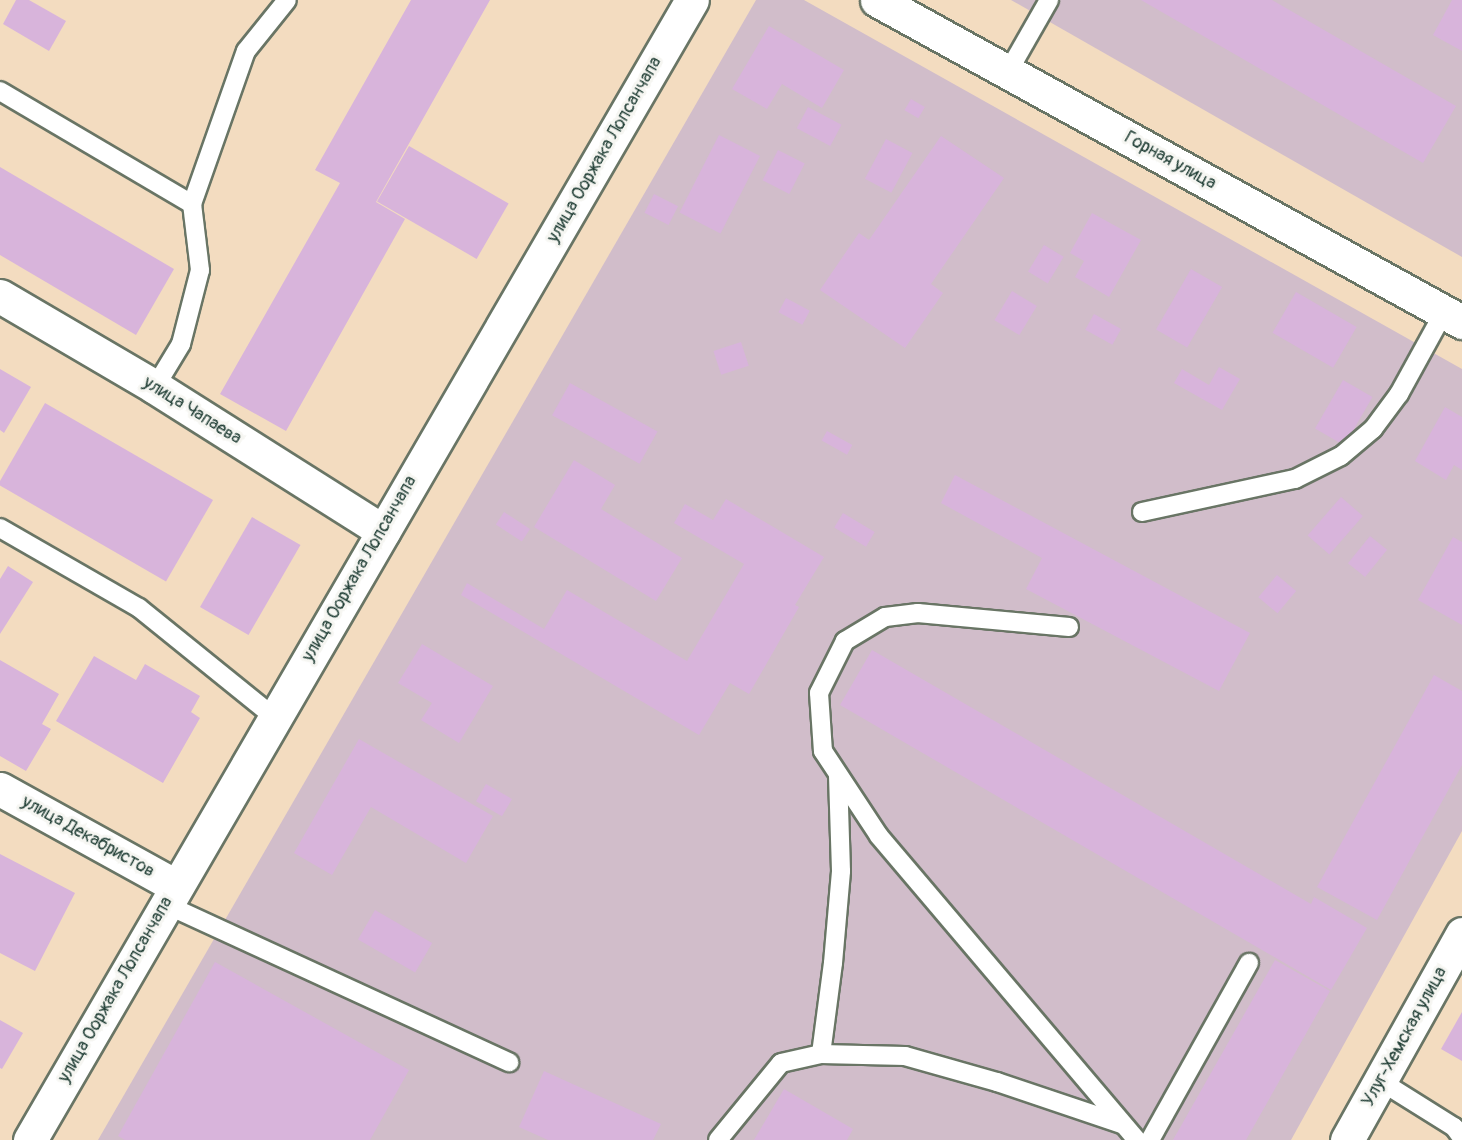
<!DOCTYPE html>
<meta charset="utf-8">
<style>
body{margin:0}
#map{position:relative;width:1462px;height:1140px;overflow:hidden;background:#f3dcc0;font-family:Pangolin,sans-serif}
div>[style]{position:absolute}
.industrial>*{inset:0;background:#d1bdca}
.building>*{inset:0;background:#d8b4db;transform-origin:0 0}
.roads{filter:drop-shadow(2px 0 #697565) drop-shadow(-2px 0 #697565) drop-shadow(0 2px #697565) drop-shadow(0 -2px #697565)}
.service>*{height:18px;margin:-9px;padding:0 9px;transform-origin:9px;border-radius:9px;background:#fff}
.minor>*{height:33px;margin:-16.5px;padding:0 16.5px;transform-origin:16.5px;border-radius:16.5px;background:#fff}
.tertiary>*{height:33px;margin:-16.5px;padding:0 16.5px;transform-origin:16.5px;border-radius:16.5px;background:#fff}
span{translate:-50% -50%;white-space:nowrap;text-align:center;line-height:1.15;-webkit-text-stroke:6px #f6f6f2;paint-order:stroke}
.street-label{font-size:18px;color:#1f3d34}
</style>
<div id="map">
<div class="industrial">
<i style="clip-path:polygon(756px 0,804px 0,1462px 369px,1462px 831px,1291px 1140px,98px 1140px)"></i>
<i style="clip-path:polygon(1011px 0,1462px 0,1462px 257px)"></i>
</div>
<div class="building">
<i style="clip-path:polygon(16px 0,29px 0,66px 21px,49px 51px,3px 24px)"></i>
<i style="clip-path:polygon(411px 0,490px 0,376px 202px,405px 219px,286px 431px,220px 394px,340px 183px,315px 170px)"></i>
<i style="clip-path:polygon(1141px 0,1272px 0,1456px 106px,1423px 163px)"></i>
<i style="clip-path:polygon(1452px 0,1462px 0,1462px 51px,1433px 35px)"></i>
<i style="clip-path:polygon(769px 26px,844px 70px,822px 108px,782px 84px,767px 109px,732px 89px)"></i>
<i style="left:911px;top:99px;width:16px;height:13px;rotate:30deg"></i>
<i style="left:808px;top:107px;width:38px;height:24px;rotate:28deg"></i>
<i style="left:719px;top:135px;width:46px;height:87px;rotate:27deg"></i>
<i style="clip-path:polygon(941px 136px,1004px 178px,931px 284px,943px 293px,905px 348px,820px 290px,859px 233px,869px 240px)"></i>
<i style="left:886px;top:139px;width:30px;height:45px;rotate:28deg"></i>
<i style="left:409px;top:146px;width:115px;height:64px;rotate:30deg"></i>
<i style="left:778px;top:150px;width:30px;height:34px;rotate:27deg"></i>
<i style="clip-path:polygon(0 167px,174px 269px,136px 335px,0 255px)"></i>
<i style="left:654px;top:194px;width:27px;height:21px;rotate:27deg"></i>
<i style="clip-path:polygon(1092px 213px,1141px 240px,1109px 297px,1075px 277px,1084px 261px,1070px 253px)"></i>
<i style="left:1044px;top:245px;width:23px;height:31px;rotate:31deg"></i>
<i style="left:1191px;top:269px;width:36px;height:70px;rotate:30deg"></i>
<i style="left:1012px;top:291px;width:29px;height:34px;rotate:31deg"></i>
<i style="left:1296px;top:292px;width:70px;height:47px;rotate:30deg"></i>
<i style="left:786px;top:298px;width:27px;height:16px;rotate:28deg"></i>
<i style="left:1094px;top:314px;width:31px;height:18px;rotate:29deg"></i>
<i style="left:741px;top:342px;width:25px;height:29px;rotate:72deg"></i>
<i style="clip-path:polygon(1219px 367px,1240px 379px,1222px 410px,1174px 383px,1182px 369px,1209px 385px)"></i>
<i style="clip-path:polygon(0 369px,31px 387px,4px 433px,0 430px)"></i>
<i style="left:1343px;top:380px;width:34px;height:56px;rotate:30deg"></i>
<i style="left:570px;top:383px;width:100px;height:37px;rotate:29deg"></i>
<i style="left:45px;top:403px;width:194px;height:94px;rotate:30deg"></i>
<i style="clip-path:polygon(1445px 407px,1462px 417px,1462px 470px,1454px 465px,1446px 480px,1415px 461px)"></i>
<i style="left:827px;top:431px;width:29px;height:11px;rotate:29deg"></i>
<i style="clip-path:polygon(574px 460px,615px 485px,601px 509px,682px 558px,656px 601px,534px 527px)"></i>
<i style="clip-path:polygon(955px 475px,1250px 633px,1219px 691px,1026px 589px,1042px 558px,941px 503px)"></i>
<i style="left:1341px;top:497px;width:29px;height:51px;rotate:41deg"></i>
<i style="clip-path:polygon(726px 499px,824px 557px,795px 605px,799px 607px,749px 694px,730px 683px,699px 735px,461px 595px,467px 583px,544px 629px,567px 590px,687px 661px,744px 564px,674px 523px,685px 504px,713px 520px)"></i>
<i style="left:504px;top:512px;width:31px;height:15px;rotate:33deg"></i>
<i style="left:843px;top:513px;width:37px;height:17px;rotate:31deg"></i>
<i style="left:252px;top:517px;width:56px;height:104px;rotate:30deg"></i>
<i style="left:1370px;top:536px;width:22px;height:35px;rotate:39deg"></i>
<i style="clip-path:polygon(1453px 537px,1462px 542px,1462px 625px,1418px 600px)"></i>
<i style="clip-path:polygon(8px 566px,33px 582px,0 634px,0 579px)"></i>
<i style="left:1277px;top:575px;width:25px;height:29px;rotate:40deg"></i>
<i style="clip-path:polygon(422px 644px,493px 686px,459px 743px,421px 720px,432px 703px,398px 683px)"></i>
<i style="clip-path:polygon(872px 650px,1311px 904px,1314px 897px,1367px 928px,1331px 990px,840px 705px)"></i>
<i style="clip-path:polygon(94px 656px,136px 680px,145px 664px,200px 696px,191px 712px,200px 718px,163px 783px,56px 721px)"></i>
<i style="clip-path:polygon(0 660px,59px 694px,42px 724px,51px 729px,26px 771px,0 756px)"></i>
<i style="clip-path:polygon(1434px 675px,1462px 691px,1462px 765px,1377px 920px,1317px 887px)"></i>
<i style="clip-path:polygon(359px 739px,493px 816px,466px 863px,371px 807px,332px 875px,294px 853px)"></i>
<i style="left:486px;top:784px;width:30px;height:20px;rotate:30deg"></i>
<i style="clip-path:polygon(0 854px,75px 893px,35px 971px,0 953px)"></i>
<i style="left:375px;top:910px;width:66px;height:34px;rotate:30deg"></i>
<i style="clip-path:polygon(1275px 960px,1330px 991px,1246px 1140px,1173px 1140px)"></i>
<i style="clip-path:polygon(215px 962px,409px 1070px,370px 1140px,125px 1140px,118px 1136px)"></i>
<i style="clip-path:polygon(1462px 1012px,1462px 1061px,1441px 1049px)"></i>
<i style="clip-path:polygon(0 1020px,23px 1033px,2px 1069px,0 1068px)"></i>
<i style="clip-path:polygon(544px 1071px,661px 1124px,653px 1140px,548px 1140px,519px 1127px)"></i>
<i style="clip-path:polygon(784px 1089px,853px 1129px,847px 1140px,754px 1140px)"></i>
</div>
<div class="roads">
<div class="service">
<i style="left:1008px;top:72px;width:83px;rotate:-60.3deg"></i>
<i style="left:0;top:91px;width:223px;rotate:30.5deg"></i>
<i style="left:155px;top:387px;width:50px;rotate:-58.8deg"></i>
<i style="left:181px;top:344px;width:76px;rotate:-75.6deg"></i>
<i style="left:200px;top:270px;width:66px;rotate:-96.9deg"></i>
<i style="left:192px;top:204px;width:162px;rotate:-70.6deg"></i>
<i style="left:246px;top:51px;width:65px;rotate:-51.2deg"></i>
<i style="left:1142px;top:512px;width:157px;rotate:-12.2deg"></i>
<i style="left:1295px;top:479px;width:51px;rotate:-26.6deg"></i>
<i style="left:1341px;top:456px;width:42px;rotate:-40.2deg"></i>
<i style="left:1373px;top:429px;width:44px;rotate:-53.4deg"></i>
<i style="left:1399px;top:394px;width:94px;rotate:-61.2deg"></i>
<i style="left:0;top:528px;width:160px;rotate:29.9deg"></i>
<i style="left:139px;top:608px;width:174px;rotate:38.9deg"></i>
<i style="left:1069px;top:627px;width:152px;rotate:-174.7deg"></i>
<i style="left:918px;top:613px;width:33px;rotate:173deg"></i>
<i style="left:885px;top:617px;width:47px;rotate:149deg"></i>
<i style="left:845px;top:641px;width:58px;rotate:116.6deg"></i>
<i style="left:819px;top:693px;width:58px;rotate:86.1deg"></i>
<i style="left:823px;top:751px;width:102px;rotate:56.6deg"></i>
<i style="left:879px;top:836px;width:399px;rotate:49.7deg"></i>
<i style="left:165px;top:904px;width:379px;rotate:24.7deg"></i>
<i style="left:821px;top:1054px;width:92px;rotate:-82.5deg"></i>
<i style="left:833px;top:963px;width:92px;rotate:-85deg"></i>
<i style="left:841px;top:871px;width:96px;rotate:-91.8deg"></i>
<i style="left:1382px;top:1082px;width:85px;rotate:32deg"></i>
<i style="left:1454px;top:1127px;width:14px;rotate:54deg"></i>
<i style="left:718px;top:1140px;width:99px;rotate:-50.7deg"></i>
<i style="left:781px;top:1063px;width:41px;rotate:-12.7deg"></i>
<i style="left:821px;top:1054px;width:84px;rotate:1.4deg"></i>
<i style="left:905px;top:1056px;width:96px;rotate:15.8deg"></i>
<i style="left:997px;top:1082px;width:132px;rotate:18.6deg"></i>
<i style="left:1150px;top:1140px;width:203px;rotate:-60.8deg"></i>
</div>
<div class="minor">
<i style="left:0;top:296px;width:180px;rotate:30.4deg"></i>
<i style="left:155px;top:387px;width:270px;rotate:32.3deg"></i>
<i style="left:0;top:789px;width:201px;rotate:28.9deg"></i>
<i style="left:1347px;top:1140px;width:236px;rotate:-60.8deg"></i>
</div>
<div class="tertiary">
<i style="left:877px;top:0;width:668px;rotate:28.83deg"></i>
<i style="left:30px;top:1140px;width:1318px;rotate:-59.86deg"></i>
</div>
</div>
<div class="street-label">
<span style="left:605px;top:150px;rotate:-60deg">улица Ооржака Лопсанчапа</span>
<span style="left:1170px;top:161px;rotate:29deg">Горная улица</span>
<span style="left:192px;top:411px;rotate:32deg">улица Чапаева</span>
<span style="left:360px;top:569px;rotate:-60deg">улица Ооржака Лопсанчапа</span>
<span style="left:88px;top:837px;rotate:29deg">улица Декабристов</span>
<span style="left:116px;top:990px;rotate:-60deg">улица Ооржака Лопсанчапа</span>
<span style="left:1405px;top:1037px;rotate:-61deg">Улуг-Хемская улица</span>
</div>
</div>
